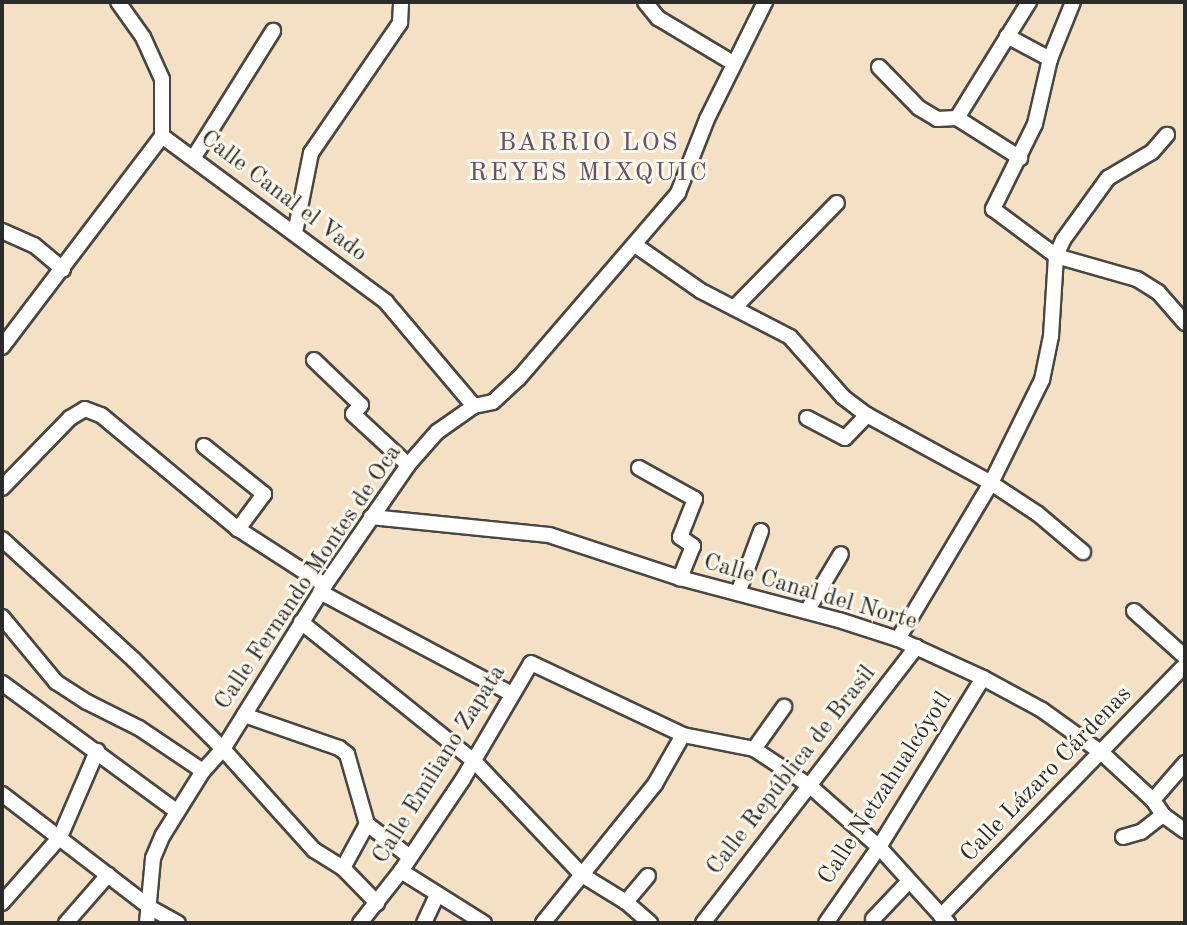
<!DOCTYPE html>
<meta charset="utf-8">
<style>
body{margin:0}
#map{position:relative;width:1187px;height:925px;overflow:hidden;background:#f4e0c4;font-family:"Old Standard TT",serif}
div>[style]{position:absolute}
.roads{filter:drop-shadow(2px 0 #494642) drop-shadow(-2px 0 #494642) drop-shadow(0 2px #494642) drop-shadow(0 -2px #494642)}
.minor>*{height:14px;margin:-7px;padding:0 7px;transform-origin:7px;border-radius:7px;background:#fff}
span{translate:-50% -50%;white-space:nowrap;text-align:center;line-height:1.15;-webkit-text-stroke:6px #fbf7ec;paint-order:stroke}
.street-label{font-size:24px;color:#2b2b2b}
.neighbourhood-label{font-size:26px;color:#685366;letter-spacing:2px}
.frame{position:absolute;inset:0;border:4px solid #2b2b2b;pointer-events:none}
</style>
<div id="map">
<div class="roads">
<div class="minor">
<i style="left:118px;top:2px;width:43px;rotate:54.5deg"></i>
<i style="left:143px;top:37px;width:46px;rotate:65.7deg"></i>
<i style="left:162px;top:79px;width:57px;rotate:90deg"></i>
<i style="left:162px;top:136px;width:279px;rotate:36.5deg"></i>
<i style="left:386px;top:302px;width:136px;rotate:49.8deg"></i>
<i style="left:645px;top:2px;width:21px;rotate:51deg"></i>
<i style="left:658px;top:18px;width:87px;rotate:31deg"></i>
<i style="left:1073px;top:2px;width:61px;rotate:112deg"></i>
<i style="left:1050px;top:59px;width:67px;rotate:103deg"></i>
<i style="left:1035px;top:124px;width:95px;rotate:116.3deg"></i>
<i style="left:993px;top:209px;width:79px;rotate:36.7deg"></i>
<i style="left:1056px;top:256px;width:84px;rotate:15.9deg"></i>
<i style="left:1137px;top:279px;width:25px;rotate:32deg"></i>
<i style="left:1158px;top:292px;width:41px;rotate:48.9deg"></i>
<i style="left:1007px;top:36px;width:49px;rotate:28.1deg"></i>
<i style="left:879px;top:67px;width:57px;rotate:45.7deg"></i>
<i style="left:919px;top:108px;width:21px;rotate:31deg"></i>
<i style="left:937px;top:119px;width:20px;rotate:-3deg"></i>
<i style="left:957px;top:118px;width:75px;rotate:32.4deg"></i>
<i style="left:957px;top:118px;width:137px;rotate:-58.2deg"></i>
<i style="left:194px;top:157px;width:149px;rotate:-57.9deg"></i>
<i style="left:2px;top:231px;width:35px;rotate:24deg"></i>
<i style="left:34px;top:245px;width:38px;rotate:40deg"></i>
<i style="left:295px;top:233px;width:82px;rotate:-78.7deg"></i>
<i style="left:311px;top:153px;width:158px;rotate:-55.6deg"></i>
<i style="left:400px;top:23px;width:21px;rotate:-87deg"></i>
<i style="left:635px;top:245px;width:80px;rotate:34.9deg"></i>
<i style="left:701px;top:291px;width:100px;rotate:27.3deg"></i>
<i style="left:790px;top:337px;width:80px;rotate:48.5deg"></i>
<i style="left:843px;top:397px;width:30px;rotate:37deg"></i>
<i style="left:867px;top:415px;width:141px;rotate:28.7deg"></i>
<i style="left:991px;top:483px;width:56px;rotate:33.4deg"></i>
<i style="left:1038px;top:514px;width:59px;rotate:40.2deg"></i>
<i style="left:734px;top:308px;width:147px;rotate:-45.6deg"></i>
<i style="left:2px;top:347px;width:265px;rotate:-52.8deg"></i>
<i style="left:314px;top:360px;width:65px;rotate:43.8deg"></i>
<i style="left:361px;top:405px;width:12px;rotate:132deg"></i>
<i style="left:353px;top:414px;width:75px;rotate:42.8deg"></i>
<i style="left:807px;top:418px;width:43px;rotate:27.8deg"></i>
<i style="left:845px;top:438px;width:32px;rotate:-46deg"></i>
<i style="left:204px;top:446px;width:77px;rotate:38.7deg"></i>
<i style="left:264px;top:494px;width:44px;rotate:126.6deg"></i>
<i style="left:639px;top:468px;width:64px;rotate:29deg"></i>
<i style="left:695px;top:499px;width:41px;rotate:111.5deg"></i>
<i style="left:680px;top:537px;width:16px;rotate:35deg"></i>
<i style="left:693px;top:546px;width:35px;rotate:112deg"></i>
<i style="left:2px;top:488px;width:98px;rotate:-45.8deg"></i>
<i style="left:70px;top:418px;width:17px;rotate:-31deg"></i>
<i style="left:85px;top:409px;width:17px;rotate:21deg"></i>
<i style="left:101px;top:415px;width:178px;rotate:39.8deg"></i>
<i style="left:238px;top:529px;width:103px;rotate:32.8deg"></i>
<i style="left:371px;top:517px;width:179px;rotate:5.8deg"></i>
<i style="left:549px;top:535px;width:138px;rotate:18.2deg"></i>
<i style="left:680px;top:578px;width:164px;rotate:14.8deg"></i>
<i style="left:839px;top:620px;width:62px;rotate:17.9deg"></i>
<i style="left:898px;top:639px;width:94px;rotate:24.6deg"></i>
<i style="left:983px;top:678px;width:67px;rotate:28.5deg"></i>
<i style="left:1042px;top:710px;width:74px;rotate:35.6deg"></i>
<i style="left:1102px;top:753px;width:69px;rotate:42.7deg"></i>
<i style="left:1153px;top:800px;width:18px;rotate:56deg"></i>
<i style="left:1163px;top:815px;width:27px;rotate:36deg"></i>
<i style="left:2px;top:539px;width:179px;rotate:42.5deg"></i>
<i style="left:134px;top:660px;width:126px;rotate:45deg"></i>
<i style="left:223px;top:749px;width:136px;rotate:48deg"></i>
<i style="left:314px;top:850px;width:34px;rotate:32deg"></i>
<i style="left:343px;top:868px;width:49px;rotate:45.8deg"></i>
<i style="left:320px;top:592px;width:217px;rotate:28deg"></i>
<i style="left:738px;top:593px;width:66px;rotate:-69.6deg"></i>
<i style="left:807px;top:611px;width:66px;rotate:-59.2deg"></i>
<i style="left:1134px;top:611px;width:69px;rotate:42deg"></i>
<i style="left:2px;top:617px;width:85px;rotate:50.3deg"></i>
<i style="left:56px;top:682px;width:37px;rotate:33deg"></i>
<i style="left:87px;top:702px;width:58px;rotate:26.6deg"></i>
<i style="left:139px;top:728px;width:77px;rotate:33.9deg"></i>
<i style="left:301px;top:622px;width:222px;rotate:38.8deg"></i>
<i style="left:474px;top:761px;width:157px;rotate:46.5deg"></i>
<i style="left:582px;top:875px;width:52px;rotate:31.5deg"></i>
<i style="left:626px;top:902px;width:32px;rotate:41deg"></i>
<i style="left:898px;top:639px;width:182px;rotate:-59.2deg"></i>
<i style="left:991px;top:483px;width:115px;rotate:-63.7deg"></i>
<i style="left:1042px;top:380px;width:45px;rotate:-78.4deg"></i>
<i style="left:1051px;top:336px;width:80px;rotate:-86.4deg"></i>
<i style="left:1056px;top:256px;width:17px;rotate:-66deg"></i>
<i style="left:1063px;top:240px;width:77px;rotate:-54deg"></i>
<i style="left:1108px;top:178px;width:51px;rotate:-30.6deg"></i>
<i style="left:1152px;top:152px;width:23px;rotate:-49deg"></i>
<i style="left:2px;top:683px;width:216px;rotate:36.3deg"></i>
<i style="left:244px;top:715px;width:101px;rotate:19.2deg"></i>
<i style="left:339px;top:748px;width:10px;rotate:37deg"></i>
<i style="left:347px;top:754px;width:73px;rotate:74.1deg"></i>
<i style="left:367px;top:824px;width:54px;rotate:37.5deg"></i>
<i style="left:754px;top:749px;width:52px;rotate:-54.5deg"></i>
<i style="left:2px;top:794px;width:185px;rotate:37.5deg"></i>
<i style="left:149px;top:907px;width:33px;rotate:29deg"></i>
<i style="left:1153px;top:800px;width:49px;rotate:-49.1deg"></i>
<i style="left:1123px;top:837px;width:19px;rotate:-16deg"></i>
<i style="left:1141px;top:832px;width:28px;rotate:-38deg"></i>
<i style="left:343px;top:868px;width:50px;rotate:-61.4deg"></i>
<i style="left:401px;top:871px;width:98px;rotate:32.1deg"></i>
<i style="left:626px;top:902px;width:34px;rotate:-50deg"></i>
<i style="left:2px;top:903px;width:88px;rotate:-48.7deg"></i>
<i style="left:60px;top:837px;width:94px;rotate:-66.7deg"></i>
<i style="left:941px;top:916px;width:350px;rotate:-45.8deg"></i>
<i style="left:873px;top:919px;width:52px;rotate:-46.5deg"></i>
<i style="left:66px;top:923px;width:64px;rotate:-48.8deg"></i>
<i style="left:147px;top:923px;width:65px;rotate:-84.7deg"></i>
<i style="left:153px;top:858px;width:25px;rotate:-67deg"></i>
<i style="left:163px;top:835px;width:75px;rotate:-58deg"></i>
<i style="left:203px;top:771px;width:30px;rotate:-48deg"></i>
<i style="left:223px;top:749px;width:193px;rotate:-58.1deg"></i>
<i style="left:325px;top:585px;width:146px;rotate:-55.3deg"></i>
<i style="left:408px;top:465px;width:44px;rotate:-48.7deg"></i>
<i style="left:437px;top:432px;width:45px;rotate:-35.1deg"></i>
<i style="left:474px;top:406px;width:19px;rotate:-12deg"></i>
<i style="left:493px;top:402px;width:35px;rotate:-43deg"></i>
<i style="left:519px;top:378px;width:244px;rotate:-49.3deg"></i>
<i style="left:678px;top:193px;width:79px;rotate:-68.6deg"></i>
<i style="left:707px;top:119px;width:131px;rotate:-63.6deg"></i>
<i style="left:360px;top:923px;width:66px;rotate:-51.7deg"></i>
<i style="left:401px;top:871px;width:111px;rotate:-56deg"></i>
<i style="left:463px;top:779px;width:134px;rotate:-59.6deg"></i>
<i style="left:531px;top:663px;width:168px;rotate:25.3deg"></i>
<i style="left:683px;top:735px;width:72px;rotate:11.2deg"></i>
<i style="left:754px;top:749px;width:67px;rotate:33.5deg"></i>
<i style="left:810px;top:786px;width:92px;rotate:41.5deg"></i>
<i style="left:879px;top:847px;width:103px;rotate:47.8deg"></i>
<i style="left:424px;top:923px;width:31px;rotate:-65deg"></i>
<i style="left:543px;top:923px;width:179px;rotate:-51.1deg"></i>
<i style="left:655px;top:784px;width:56px;rotate:-60.3deg"></i>
<i style="left:703px;top:923px;width:349px;rotate:-52.3deg"></i>
<i style="left:826px;top:923px;width:93px;rotate:-55.1deg"></i>
<i style="left:879px;top:847px;width:198px;rotate:-58.4deg"></i>
</div>
</div>
<div class="street-label">
<span style="left:283px;top:197px;rotate:37deg">Calle Canal el Vado</span>
<span style="left:309px;top:578px;rotate:-56deg">Calle Fernando Montes de Oca</span>
<span style="left:810px;top:593px;rotate:16deg">Calle Canal del Norte</span>
<span style="left:440px;top:765px;rotate:-58deg">Calle Emiliano Zapata</span>
<span style="left:792px;top:771px;rotate:-52deg">Calle República de Brasil</span>
<span style="left:1047px;top:775px;rotate:-46deg">Calle Lázaro Cárdenas</span>
<span style="left:886px;top:789px;rotate:-57deg">Calle Netzahualcóyotl</span>
</div>
<div class="neighbourhood-label">
<span style="left:589px;top:159px">BARRIO LOS<br>REYES MIXQUIC</span>
</div>
<div class="frame"></div>
</div>
